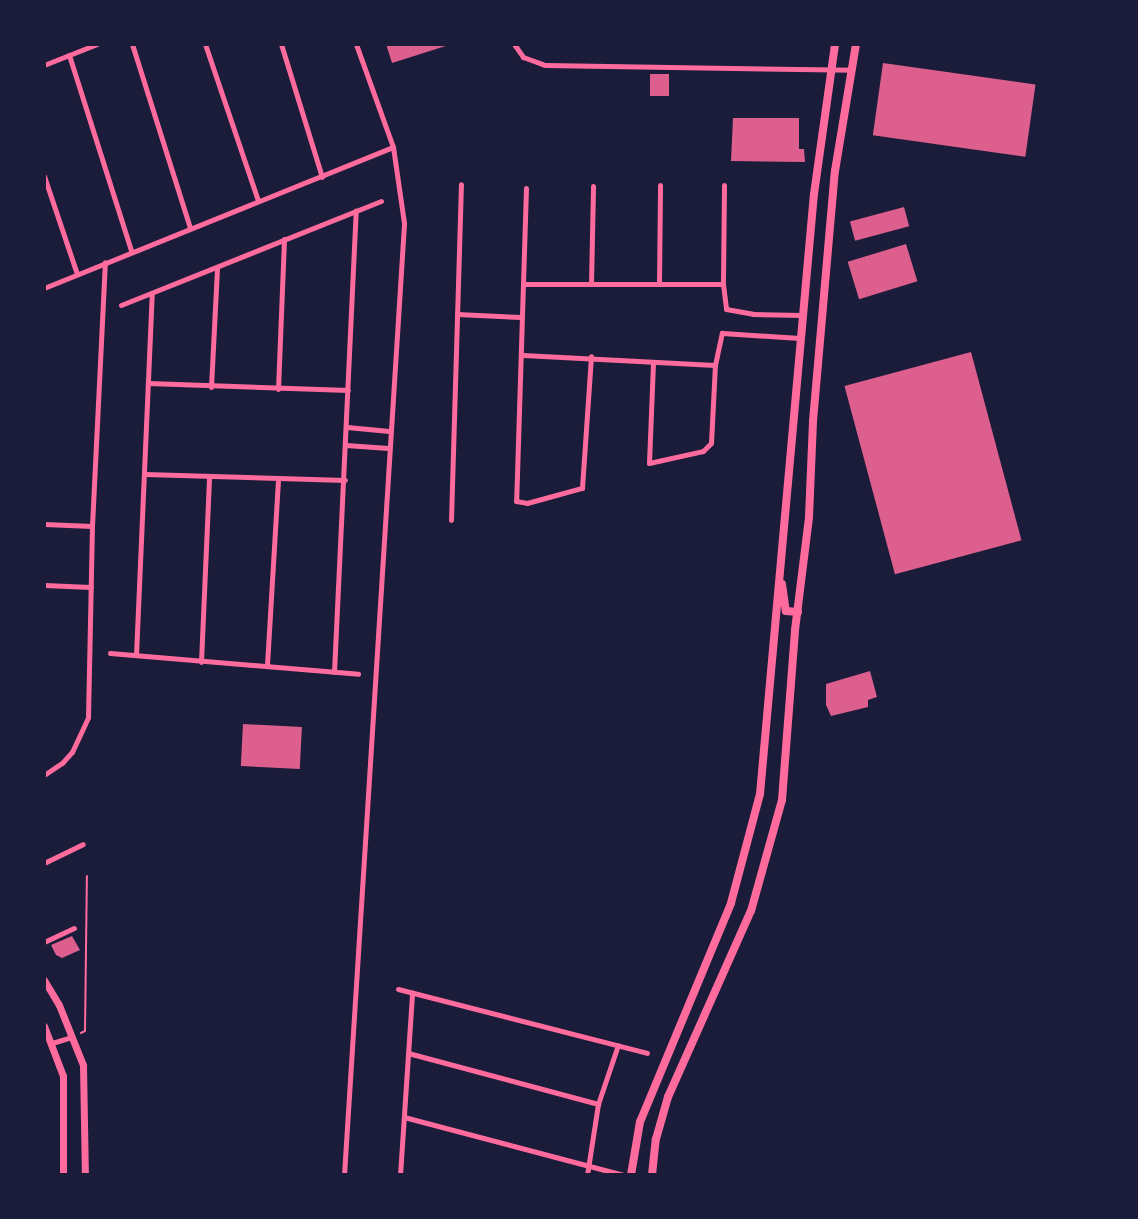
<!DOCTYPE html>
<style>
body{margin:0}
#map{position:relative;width:1138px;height:1219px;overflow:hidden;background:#1b1b3a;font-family:"Fira Sans",sans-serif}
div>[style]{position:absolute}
.building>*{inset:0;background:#dd5f8e;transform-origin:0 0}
.path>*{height:2px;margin:-1px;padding:0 1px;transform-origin:1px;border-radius:1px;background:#ff6b9d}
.minor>*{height:5px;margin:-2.5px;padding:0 2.5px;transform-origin:2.5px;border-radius:2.5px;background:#ff6b9d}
.tertiary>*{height:7px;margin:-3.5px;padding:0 3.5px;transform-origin:3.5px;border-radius:3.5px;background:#ff6b9d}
.secondary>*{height:8px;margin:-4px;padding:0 4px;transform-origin:4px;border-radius:4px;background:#ff6b9d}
span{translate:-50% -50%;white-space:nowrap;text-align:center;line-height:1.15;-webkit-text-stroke:5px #1b1b3a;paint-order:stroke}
.frame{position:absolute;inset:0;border:46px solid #1b1b3a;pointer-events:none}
</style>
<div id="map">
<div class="building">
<i style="clip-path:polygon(386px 44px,452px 44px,392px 63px)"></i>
<i style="left:883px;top:63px;width:154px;height:73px;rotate:8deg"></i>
<i style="left:650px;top:74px;width:19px;height:22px"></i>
<i style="clip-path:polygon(733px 118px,799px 118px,799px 149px,804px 149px,805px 162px,731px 161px)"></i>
<i style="left:904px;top:207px;width:20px;height:56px;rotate:75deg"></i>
<i style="left:906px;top:244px;width:39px;height:61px;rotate:73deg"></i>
<i style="left:971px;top:352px;width:195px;height:131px;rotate:75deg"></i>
<i style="clip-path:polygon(870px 671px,877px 697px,868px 700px,868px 707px,831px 716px,826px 705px,826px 684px)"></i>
<i style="left:243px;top:724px;width:59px;height:42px;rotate:3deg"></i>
<i style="clip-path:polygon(72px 936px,80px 950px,62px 958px,56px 955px,51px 945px)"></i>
</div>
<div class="path">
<i style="left:81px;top:1033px;width:4px;rotate:-27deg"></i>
<i style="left:85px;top:1031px;width:155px;rotate:-89.3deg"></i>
</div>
<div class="minor">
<i style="left:132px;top:44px;width:193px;rotate:72.5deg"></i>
<i style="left:205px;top:44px;width:166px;rotate:71.3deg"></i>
<i style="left:281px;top:44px;width:139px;rotate:72.9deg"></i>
<i style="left:514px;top:44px;width:16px;rotate:55deg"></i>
<i style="left:523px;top:57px;width:23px;rotate:20deg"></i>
<i style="left:545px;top:65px;width:307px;rotate:0.9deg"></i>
<i style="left:69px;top:55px;width:206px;rotate:72.4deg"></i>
<i style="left:44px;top:65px;width:57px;rotate:-21.6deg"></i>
<i style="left:44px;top:176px;width:103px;rotate:71.4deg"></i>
<i style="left:724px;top:185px;width:99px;rotate:90.6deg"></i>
<i style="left:723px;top:284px;width:25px;rotate:83deg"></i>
<i style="left:726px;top:309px;width:27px;rotate:10deg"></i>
<i style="left:753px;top:314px;width:49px;rotate:1.2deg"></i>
<i style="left:526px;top:188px;width:313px;rotate:91.8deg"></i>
<i style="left:516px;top:501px;width:11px;rotate:10deg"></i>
<i style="left:527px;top:503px;width:57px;rotate:-15.3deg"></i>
<i style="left:582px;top:488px;width:132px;rotate:-86.1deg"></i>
<i style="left:524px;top:284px;width:199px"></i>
<i style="left:591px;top:284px;width:98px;rotate:-88.8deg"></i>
<i style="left:659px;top:284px;width:99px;rotate:-89.4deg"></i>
<i style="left:44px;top:288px;width:376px;rotate:-22deg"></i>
<i style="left:121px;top:305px;width:280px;rotate:-21.8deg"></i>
<i style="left:457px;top:314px;width:64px;rotate:2.7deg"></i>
<i style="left:523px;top:355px;width:192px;rotate:3deg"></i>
<i style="left:653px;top:363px;width:100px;rotate:92.3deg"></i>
<i style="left:649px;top:463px;width:55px;rotate:-12.5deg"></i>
<i style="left:703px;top:451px;width:11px;rotate:-45deg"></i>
<i style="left:711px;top:443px;width:78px;rotate:-87.1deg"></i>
<i style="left:715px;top:365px;width:33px;rotate:-78deg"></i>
<i style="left:722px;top:333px;width:78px;rotate:3.7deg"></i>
<i style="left:148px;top:383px;width:200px;rotate:2deg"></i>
<i style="left:211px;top:387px;width:120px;rotate:-87.1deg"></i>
<i style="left:278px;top:389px;width:150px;rotate:-87.7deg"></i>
<i style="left:347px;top:427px;width:42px;rotate:5.4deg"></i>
<i style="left:346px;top:445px;width:42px;rotate:4.1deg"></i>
<i style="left:145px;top:474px;width:200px;rotate:1.7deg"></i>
<i style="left:451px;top:520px;width:336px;rotate:-88.3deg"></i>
<i style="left:44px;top:524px;width:48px;rotate:2.4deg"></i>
<i style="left:44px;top:585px;width:47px;rotate:2.4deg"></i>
<i style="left:110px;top:653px;width:249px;rotate:4.8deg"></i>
<i style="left:136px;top:655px;width:362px;rotate:-87.5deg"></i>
<i style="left:201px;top:662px;width:185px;rotate:-87.5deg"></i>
<i style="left:267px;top:665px;width:185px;rotate:-86.6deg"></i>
<i style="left:334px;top:672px;width:462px;rotate:-87.3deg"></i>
<i style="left:44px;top:775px;width:22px;rotate:-34deg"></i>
<i style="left:62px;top:763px;width:15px;rotate:-48deg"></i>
<i style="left:72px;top:752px;width:38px;rotate:-65deg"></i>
<i style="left:88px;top:717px;width:191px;rotate:-88.8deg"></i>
<i style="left:92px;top:526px;width:264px;rotate:-87.2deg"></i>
<i style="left:44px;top:863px;width:43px;rotate:-26deg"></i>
<i style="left:44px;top:942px;width:33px;rotate:-25deg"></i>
<i style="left:398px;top:989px;width:257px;rotate:14.4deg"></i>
<i style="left:52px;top:1043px;width:21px;rotate:-17deg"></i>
<i style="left:408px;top:1053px;width:197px;rotate:15deg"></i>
<i style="left:404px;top:1117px;width:227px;rotate:14.8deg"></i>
<i style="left:344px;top:1175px;width:954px;rotate:-86.39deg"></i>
<i style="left:404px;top:223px;width:77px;rotate:-98.2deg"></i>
<i style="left:393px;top:147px;width:109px;rotate:-109.8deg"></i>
<i style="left:400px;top:1175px;width:183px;rotate:-86.2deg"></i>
<i style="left:587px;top:1175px;width:72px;rotate:-81.2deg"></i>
<i style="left:598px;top:1104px;width:62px;rotate:-71.3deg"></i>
</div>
<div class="tertiary">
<i style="left:44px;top:980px;width:29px;rotate:59deg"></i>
<i style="left:59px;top:1005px;width:65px;rotate:68.2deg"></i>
<i style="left:83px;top:1065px;width:110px;rotate:89deg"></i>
<i style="left:44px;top:1026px;width:53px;rotate:69.2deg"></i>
<i style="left:63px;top:1076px;width:99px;rotate:90deg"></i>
</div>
<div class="secondary">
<i style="left:782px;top:584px;width:27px;rotate:82deg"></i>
<i style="left:786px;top:611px;width:12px;rotate:5deg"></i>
<i style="left:631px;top:1175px;width:54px;rotate:-80.4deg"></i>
<i style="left:640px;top:1122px;width:237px;rotate:-67.4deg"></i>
<i style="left:731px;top:903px;width:113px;rotate:-75.1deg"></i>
<i style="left:760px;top:794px;width:602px;rotate:-84.86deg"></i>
<i style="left:814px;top:194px;width:151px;rotate:-82deg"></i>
<i style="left:652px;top:1175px;width:36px;rotate:-84deg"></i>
<i style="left:656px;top:1139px;width:44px;rotate:-74.1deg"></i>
<i style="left:668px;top:1097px;width:204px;rotate:-66deg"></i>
<i style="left:751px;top:911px;width:115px;rotate:-74.4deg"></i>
<i style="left:782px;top:800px;width:170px;rotate:-85.6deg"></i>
<i style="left:795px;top:630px;width:114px;rotate:-82.9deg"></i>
<i style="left:809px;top:517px;width:96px;rotate:-87.6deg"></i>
<i style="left:813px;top:421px;width:251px;rotate:-85deg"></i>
<i style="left:835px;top:171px;width:129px;rotate:-80.6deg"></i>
</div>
<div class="frame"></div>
</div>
